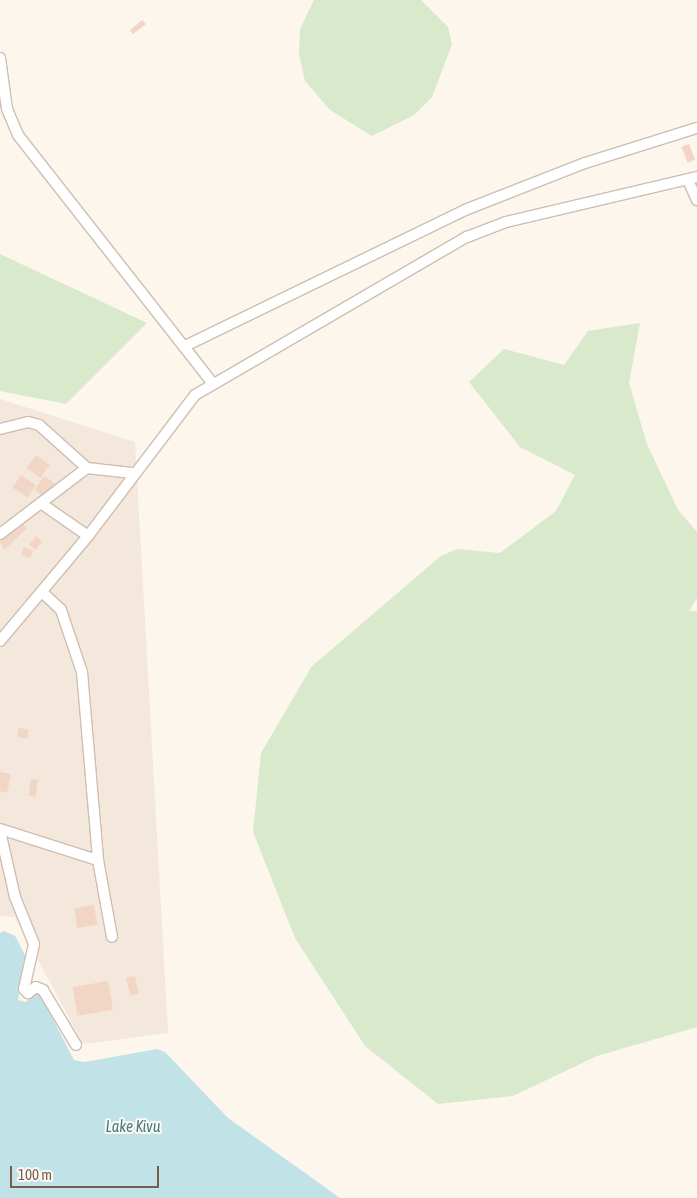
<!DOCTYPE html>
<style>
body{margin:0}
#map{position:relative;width:697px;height:1198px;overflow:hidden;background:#fcf6ed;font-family:"Asap Condensed",sans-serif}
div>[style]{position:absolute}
.residential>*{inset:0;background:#f4e7db}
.green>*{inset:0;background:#d8eacb}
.water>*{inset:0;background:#c1e2e6}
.building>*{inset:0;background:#f1d5c5;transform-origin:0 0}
.roads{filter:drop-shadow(1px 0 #cfbeb1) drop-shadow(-1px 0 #cfbeb1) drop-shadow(0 1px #cfbeb1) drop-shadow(0 -1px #cfbeb1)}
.minor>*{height:10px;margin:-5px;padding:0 5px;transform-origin:5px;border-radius:5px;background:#fff}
span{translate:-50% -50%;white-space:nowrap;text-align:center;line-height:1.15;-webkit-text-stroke:4px #fefaf3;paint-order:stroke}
.water-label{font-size:16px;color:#467b83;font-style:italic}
.scale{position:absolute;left:10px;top:1166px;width:149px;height:22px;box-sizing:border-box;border:2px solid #785c4f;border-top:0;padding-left:6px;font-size:15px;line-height:18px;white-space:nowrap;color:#785c4f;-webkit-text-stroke:4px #fefaf3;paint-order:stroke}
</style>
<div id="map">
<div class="residential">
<i style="clip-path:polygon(0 399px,135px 442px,168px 1033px,83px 1044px,15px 917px,0 916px)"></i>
</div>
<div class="green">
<i style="clip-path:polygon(314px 0,421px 0,448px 27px,452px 44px,432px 97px,414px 115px,372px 136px,330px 110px,305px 81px,299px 54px,300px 29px)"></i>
<i style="clip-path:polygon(0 254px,147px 323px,66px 404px,0 391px)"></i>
<i style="clip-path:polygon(640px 323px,629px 383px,647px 444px,678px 510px,697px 532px,697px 598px,689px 611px,697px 611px,697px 1027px,597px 1056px,513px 1096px,438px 1104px,365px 1046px,295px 938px,253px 832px,261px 753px,312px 666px,441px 556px,457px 549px,500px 553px,556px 511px,575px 475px,520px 447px,469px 382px,504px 349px,564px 365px,588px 331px)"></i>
</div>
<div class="water">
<i style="clip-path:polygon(4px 931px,15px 936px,25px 955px,18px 1000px,26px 1002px,38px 990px,74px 1060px,85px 1062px,157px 1049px,165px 1052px,228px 1118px,340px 1198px,0 1198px,0 933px)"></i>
</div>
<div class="building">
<i style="clip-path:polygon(142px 20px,146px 24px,133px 34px,130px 30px)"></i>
<i style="left:689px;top:144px;width:17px;height:8px;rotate:69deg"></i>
<i style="left:36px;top:455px;width:17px;height:16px;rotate:36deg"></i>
<i style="left:21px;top:475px;width:18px;height:15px;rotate:34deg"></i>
<i style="left:44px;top:476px;width:17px;height:17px;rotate:33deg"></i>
<i style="clip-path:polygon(20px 521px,27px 528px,4px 550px,0 541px)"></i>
<i style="clip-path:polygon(36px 536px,42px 541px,36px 550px,29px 545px)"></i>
<i style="clip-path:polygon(24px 547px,33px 551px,30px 558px,21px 555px)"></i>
<i style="left:19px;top:728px;width:10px;height:9px;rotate:11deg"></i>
<i style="clip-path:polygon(0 772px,11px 774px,7px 793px,0 791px)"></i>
<i style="left:31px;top:779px;width:7px;height:17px;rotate:8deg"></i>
<i style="left:94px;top:905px;width:20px;height:20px;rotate:81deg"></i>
<i style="left:135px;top:976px;width:18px;height:9px;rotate:77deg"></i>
<i style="left:108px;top:981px;width:29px;height:36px;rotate:80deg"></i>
</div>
<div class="roads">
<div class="minor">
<i style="left:0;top:58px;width:51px;rotate:82.2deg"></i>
<i style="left:7px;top:109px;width:28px;rotate:67deg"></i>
<i style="left:18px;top:135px;width:316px;rotate:51.9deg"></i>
<i style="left:688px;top:180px;width:22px;rotate:66deg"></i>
<i style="left:185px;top:346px;width:311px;rotate:-25.9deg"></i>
<i style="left:465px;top:210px;width:129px;rotate:-21.4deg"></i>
<i style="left:585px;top:163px;width:117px;rotate:-17.4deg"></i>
<i style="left:0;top:429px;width:29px;rotate:-14deg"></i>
<i style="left:28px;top:422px;width:11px;rotate:15deg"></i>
<i style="left:39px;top:425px;width:64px;rotate:41.9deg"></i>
<i style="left:87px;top:468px;width:45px;rotate:6.3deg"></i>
<i style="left:42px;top:504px;width:56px;rotate:34.8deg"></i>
<i style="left:0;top:534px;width:109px;rotate:-37.2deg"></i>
<i style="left:42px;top:592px;width:26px;rotate:43deg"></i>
<i style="left:61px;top:610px;width:65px;rotate:71.3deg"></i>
<i style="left:82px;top:672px;width:189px;rotate:85.1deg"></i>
<i style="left:98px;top:860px;width:78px;rotate:79.7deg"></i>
<i style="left:0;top:641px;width:137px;rotate:-50deg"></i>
<i style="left:88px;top:536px;width:177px;rotate:-52.8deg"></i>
<i style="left:195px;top:395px;width:315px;rotate:-30.2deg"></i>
<i style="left:467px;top:237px;width:42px;rotate:-21deg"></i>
<i style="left:506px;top:222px;width:196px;rotate:-13.3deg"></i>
<i style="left:0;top:829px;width:103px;rotate:17.6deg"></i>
<i style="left:0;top:831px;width:68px;rotate:77.2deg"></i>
<i style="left:15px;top:897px;width:51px;rotate:68deg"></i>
<i style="left:34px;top:944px;width:46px;rotate:102.5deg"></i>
<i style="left:24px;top:989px;width:6px;rotate:45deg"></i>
<i style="left:28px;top:993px;width:10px;rotate:-37deg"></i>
<i style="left:36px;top:987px;width:8px;rotate:23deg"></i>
<i style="left:43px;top:990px;width:64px;rotate:59deg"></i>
</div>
</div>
<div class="water-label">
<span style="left:133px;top:1126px">Lake Kivu</span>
</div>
<div class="scale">100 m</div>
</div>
